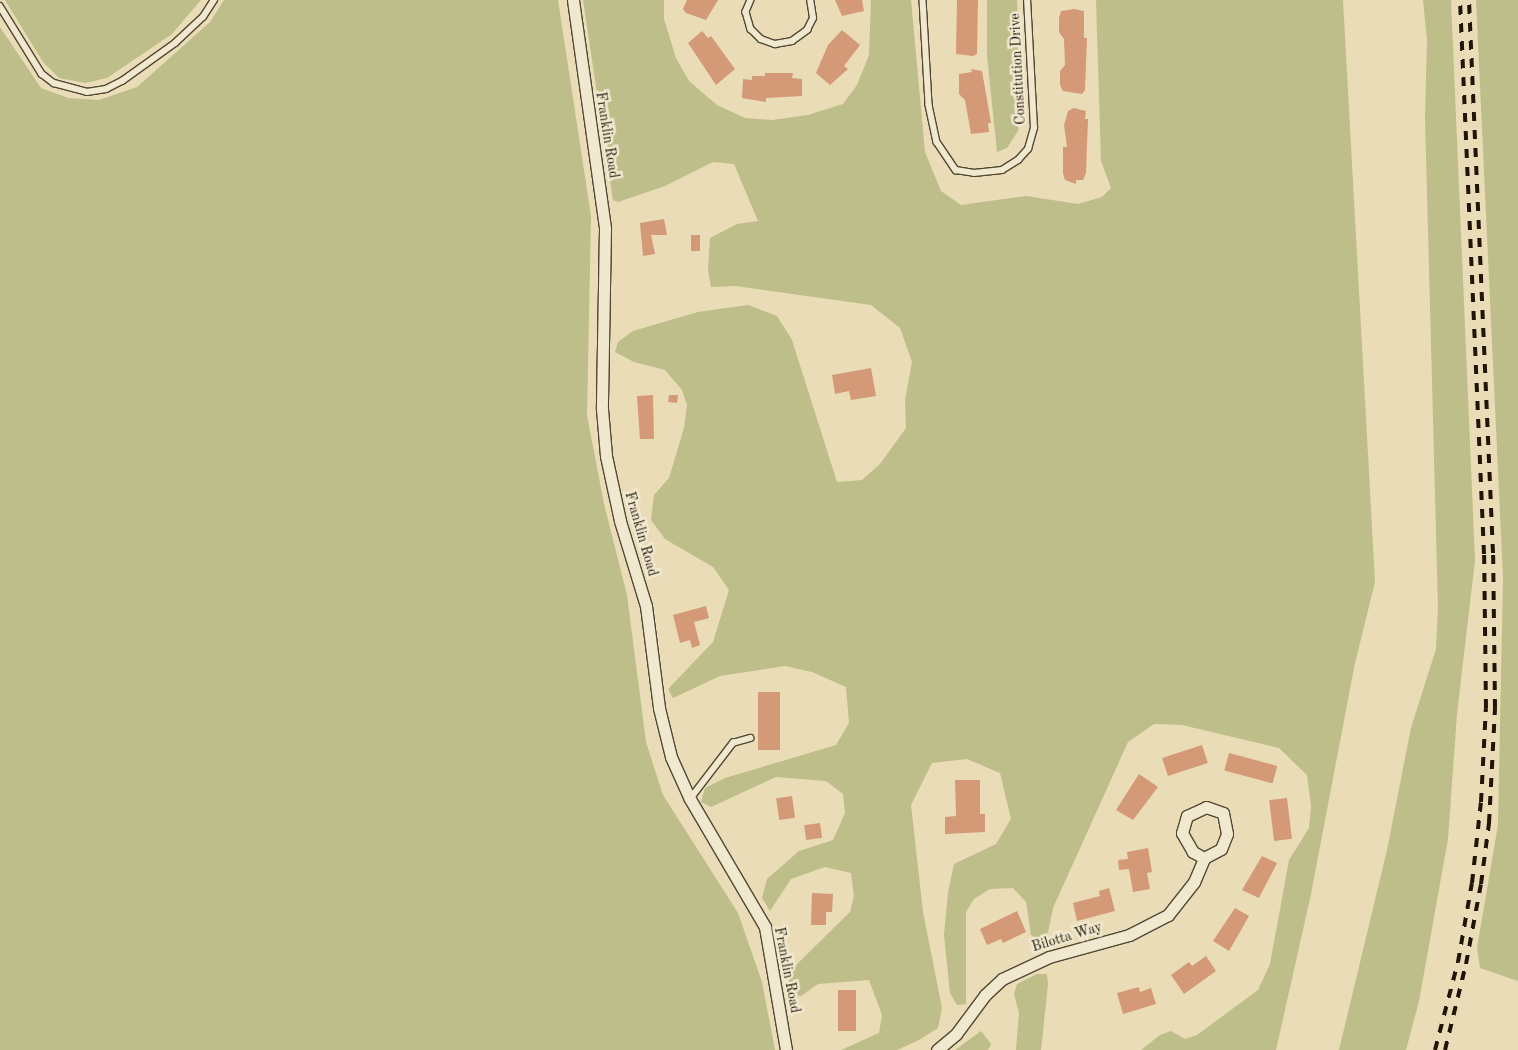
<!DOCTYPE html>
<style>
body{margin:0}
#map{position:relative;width:1518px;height:1050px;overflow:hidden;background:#e9dcb6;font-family:"Old Standard TT",serif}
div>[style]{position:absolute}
.green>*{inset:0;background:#bdbe89}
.building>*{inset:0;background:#d49976;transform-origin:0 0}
.roads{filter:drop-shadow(1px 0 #524733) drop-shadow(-1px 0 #524733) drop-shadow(0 1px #524733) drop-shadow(0 -1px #524733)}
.lane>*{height:5.5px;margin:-2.75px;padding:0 2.75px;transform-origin:2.75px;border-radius:2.75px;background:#f1e8d0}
.street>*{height:11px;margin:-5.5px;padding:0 5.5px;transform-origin:5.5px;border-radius:5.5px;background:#f1e8d0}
.rail>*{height:4px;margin-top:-2px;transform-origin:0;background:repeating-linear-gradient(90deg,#201507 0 9px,transparent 0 18px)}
span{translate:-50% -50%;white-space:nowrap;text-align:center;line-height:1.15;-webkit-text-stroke:5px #f1e8d0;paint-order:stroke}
.street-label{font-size:14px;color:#201507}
</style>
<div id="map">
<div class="green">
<i style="clip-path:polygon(5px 0,201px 0,172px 34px,107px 78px,85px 83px,59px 78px,43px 62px)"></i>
<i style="clip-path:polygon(224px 0,558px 0,591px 216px,587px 415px,604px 504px,627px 595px,646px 742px,663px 795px,738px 913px,762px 982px,775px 1050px,0 1050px,0 27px,41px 88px,68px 98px,99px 100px,137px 87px,210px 22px)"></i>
<i style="clip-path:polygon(583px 0,664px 0,664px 19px,676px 58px,689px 81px,717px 105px,745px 118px,772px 120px,808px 115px,843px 104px,857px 85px,869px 55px,871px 0,911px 0,925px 152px,941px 191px,961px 205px,1026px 196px,1078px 204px,1102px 197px,1111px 188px,1101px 161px,1096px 0,1343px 0,1375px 582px,1355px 663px,1311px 894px,1276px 1050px,1141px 1050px,1160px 1035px,1171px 1031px,1185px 1039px,1197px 1035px,1258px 990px,1270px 964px,1289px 860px,1309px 828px,1311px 806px,1307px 775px,1279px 748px,1182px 725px,1154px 724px,1128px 742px,1053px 908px,1047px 937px,1042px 943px,1031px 935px,1026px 902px,1013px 888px,990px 889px,974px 899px,966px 912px,966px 1004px,957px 1005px,950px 993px,944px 935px,948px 892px,954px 864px,996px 844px,1011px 819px,1000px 773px,967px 759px,932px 763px,911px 805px,923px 912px,942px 1008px,938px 1028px,919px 1040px,897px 1050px,841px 1050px,879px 1033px,882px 1015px,869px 980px,818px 984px,801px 996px,793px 995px,787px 987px,793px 968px,850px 912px,854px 896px,851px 873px,825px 867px,791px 879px,770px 911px,762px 898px,767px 879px,799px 851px,833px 840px,845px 813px,843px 794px,826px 781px,776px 777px,711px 807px,701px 802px,705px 788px,725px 778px,836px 745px,849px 723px,846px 687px,812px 672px,785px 666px,720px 676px,673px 698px,668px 689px,713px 642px,729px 590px,713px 567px,665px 539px,651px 520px,654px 495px,669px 478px,684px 428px,687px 405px,682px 390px,665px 370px,634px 362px,615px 352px,618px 342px,633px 331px,698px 312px,748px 305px,777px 316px,792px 340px,837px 482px,862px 480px,880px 464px,906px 428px,905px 400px,912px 362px,900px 328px,871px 305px,736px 286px,711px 287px,708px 270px,710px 238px,737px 224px,758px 221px,734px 164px,713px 162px,665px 186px,618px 202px,613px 200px)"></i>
<i style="clip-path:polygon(987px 0,1017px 0,1021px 99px,1018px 131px,1007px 148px,997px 152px,987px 55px)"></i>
<i style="clip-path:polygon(1423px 0,1451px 0,1475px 560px,1457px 714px,1448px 839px,1419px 1001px,1406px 1050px,1339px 1050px,1387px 850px,1411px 728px,1436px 649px,1438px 607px,1425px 118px,1427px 40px)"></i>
<i style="clip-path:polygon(1476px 0,1518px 0,1518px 981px,1480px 968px,1477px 948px,1498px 825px,1503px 578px)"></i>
<i style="clip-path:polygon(1037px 974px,1047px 974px,1048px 985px,1041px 1050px,1016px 1050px,1019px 1013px,1014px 994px,1017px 984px)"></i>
<i style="clip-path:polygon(981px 1031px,991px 1044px,988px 1050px,955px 1050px)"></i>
</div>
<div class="building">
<i style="clip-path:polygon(687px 0,718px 0,706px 20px,686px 13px,683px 9px)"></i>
<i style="clip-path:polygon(835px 0,862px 0,864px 11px,842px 16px)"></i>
<i style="clip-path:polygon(957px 0,978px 0,977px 54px,973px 56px,956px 54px)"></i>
<i style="clip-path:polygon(1074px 9px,1084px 11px,1084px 38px,1087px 38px,1085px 90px,1082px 94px,1063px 91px,1060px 85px,1060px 71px,1065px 65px,1064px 39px,1059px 32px,1059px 18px,1061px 11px)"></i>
<i style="clip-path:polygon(842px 30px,860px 45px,844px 66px,848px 69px,830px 85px,816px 73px,828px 45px)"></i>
<i style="clip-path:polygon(702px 31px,708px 38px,711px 36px,735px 69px,716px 85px,688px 43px)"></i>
<i style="clip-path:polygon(971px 69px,982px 71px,991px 123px,988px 123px,989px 132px,971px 134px,965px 100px,959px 94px,959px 74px,972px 72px)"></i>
<i style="clip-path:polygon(765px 73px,793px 73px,792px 78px,802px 79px,802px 96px,766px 98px,766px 102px,742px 98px,743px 79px,752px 80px,752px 76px,765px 76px)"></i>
<i style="clip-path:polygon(1074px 108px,1086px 111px,1085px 119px,1088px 119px,1086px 173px,1083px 180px,1076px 180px,1076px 184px,1065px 180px,1063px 173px,1063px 147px,1067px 147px,1064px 125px,1068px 111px)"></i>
<i style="clip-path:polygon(664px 219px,667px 235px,651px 235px,655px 254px,643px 256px,640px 223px)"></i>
<i style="left:691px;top:235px;width:9px;height:16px"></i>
<i style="clip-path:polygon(871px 368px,876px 396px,851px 400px,849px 391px,835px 394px,832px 375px)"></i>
<i style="clip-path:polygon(653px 395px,654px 439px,640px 439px,637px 396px)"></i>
<i style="clip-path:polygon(669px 395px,678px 395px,677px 403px,668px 402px)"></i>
<i style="clip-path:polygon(706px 606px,709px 618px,694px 622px,700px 645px,692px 648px,690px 640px,680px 643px,673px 615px)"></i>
<i style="left:758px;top:692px;width:22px;height:58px"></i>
<i style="left:1202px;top:745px;width:19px;height:42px;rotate:72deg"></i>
<i style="left:1229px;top:753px;width:50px;height:18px;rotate:15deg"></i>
<i style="clip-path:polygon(1139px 774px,1158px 787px,1133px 820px,1116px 810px)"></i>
<i style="clip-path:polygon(955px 780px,980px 780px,980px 814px,985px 814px,985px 832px,945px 834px,945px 817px,956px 816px)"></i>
<i style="left:792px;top:796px;width:22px;height:16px;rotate:82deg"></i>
<i style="left:1287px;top:798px;width:41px;height:18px;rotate:83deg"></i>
<i style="left:820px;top:823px;width:15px;height:16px;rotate:82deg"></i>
<i style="clip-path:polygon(1148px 848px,1152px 872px,1147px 873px,1150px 889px,1133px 892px,1129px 869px,1119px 870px,1118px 860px,1128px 859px,1127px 852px)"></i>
<i style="clip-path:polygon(1262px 856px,1277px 863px,1259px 898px,1242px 890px)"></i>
<i style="clip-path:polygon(1109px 888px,1115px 911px,1077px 921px,1073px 903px,1100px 896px,1099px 891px)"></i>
<i style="clip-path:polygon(812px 893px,833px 894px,832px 912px,826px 912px,826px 925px,811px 925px)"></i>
<i style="clip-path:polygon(1235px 908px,1249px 916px,1229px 951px,1213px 941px)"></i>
<i style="clip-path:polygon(1017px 911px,1026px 932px,1003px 943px,1001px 939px,987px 945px,980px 929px)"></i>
<i style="clip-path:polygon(1206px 956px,1216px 971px,1184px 994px,1171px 975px,1189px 962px,1192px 966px)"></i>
<i style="clip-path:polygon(1139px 987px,1140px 992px,1151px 988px,1156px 1004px,1123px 1014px,1117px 993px)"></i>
<i style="left:838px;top:990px;width:18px;height:41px"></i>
</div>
<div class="roads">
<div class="lane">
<i style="left:751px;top:0;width:13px;rotate:113deg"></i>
<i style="left:746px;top:12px;width:18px;rotate:74deg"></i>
<i style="left:751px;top:29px;width:14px;rotate:45deg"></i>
<i style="left:761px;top:39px;width:15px;rotate:20deg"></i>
<i style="left:775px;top:44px;width:17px;rotate:-10deg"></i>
<i style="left:792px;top:41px;width:19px;rotate:-36deg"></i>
<i style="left:807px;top:30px;width:13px;rotate:-63deg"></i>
<i style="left:813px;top:18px;width:18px;rotate:-99deg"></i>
<i style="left:923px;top:0;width:105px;rotate:86.7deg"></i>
<i style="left:929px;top:105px;width:38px;rotate:78deg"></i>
<i style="left:937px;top:142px;width:34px;rotate:56deg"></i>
<i style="left:956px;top:170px;width:18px;rotate:9deg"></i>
<i style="left:974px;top:173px;width:28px;rotate:-6deg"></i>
<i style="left:1002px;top:170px;width:19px;rotate:-32deg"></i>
<i style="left:1018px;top:160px;width:15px;rotate:-48deg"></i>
<i style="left:1028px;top:149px;width:22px;rotate:-74deg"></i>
<i style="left:1034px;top:128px;width:128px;rotate:-93.1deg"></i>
<i style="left:0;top:6px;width:80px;rotate:58.3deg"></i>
<i style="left:42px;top:74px;width:15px;rotate:37deg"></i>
<i style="left:54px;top:83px;width:34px;rotate:15deg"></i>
<i style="left:87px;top:92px;width:19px;rotate:-9deg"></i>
<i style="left:106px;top:89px;width:18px;rotate:-27deg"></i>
<i style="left:122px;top:81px;width:65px;rotate:-35.6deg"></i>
<i style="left:175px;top:43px;width:38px;rotate:-43deg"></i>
<i style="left:203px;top:17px;width:20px;rotate:-57deg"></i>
<i style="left:690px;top:799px;width:71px;rotate:-52.5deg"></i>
<i style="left:733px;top:743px;width:18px;rotate:-16deg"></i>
</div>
<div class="street">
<i style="left:573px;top:0;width:231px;rotate:82deg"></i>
<i style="left:605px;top:229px;width:180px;rotate:91deg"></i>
<i style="left:602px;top:409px;width:47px;rotate:85.1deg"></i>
<i style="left:606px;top:456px;width:66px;rotate:77.8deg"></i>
<i style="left:620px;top:521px;width:89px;rotate:73deg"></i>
<i style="left:646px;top:606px;width:103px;rotate:82.7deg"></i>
<i style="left:659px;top:708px;width:50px;rotate:76.2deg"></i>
<i style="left:671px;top:757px;width:46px;rotate:65.7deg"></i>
<i style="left:690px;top:799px;width:148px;rotate:59.6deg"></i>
<i style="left:765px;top:927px;width:125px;rotate:80.3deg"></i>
<i style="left:1206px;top:807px;width:18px;rotate:19deg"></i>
<i style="left:1223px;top:813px;width:21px;rotate:79deg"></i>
<i style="left:1227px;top:834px;width:16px;rotate:112deg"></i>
<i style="left:1221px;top:849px;width:19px;rotate:152deg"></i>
<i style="left:1204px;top:858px;width:13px;rotate:-151deg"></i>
<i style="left:1193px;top:852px;width:22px;rotate:-120deg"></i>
<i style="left:1182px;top:833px;width:18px;rotate:-74deg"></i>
<i style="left:1187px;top:816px;width:21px;rotate:-25deg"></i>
<i style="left:937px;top:1050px;width:25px;rotate:-40deg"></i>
<i style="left:956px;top:1034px;width:49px;rotate:-53.4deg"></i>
<i style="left:985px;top:995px;width:23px;rotate:-43deg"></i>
<i style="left:1002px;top:979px;width:52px;rotate:-25.1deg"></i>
<i style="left:1049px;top:957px;width:83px;rotate:-15.4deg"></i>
<i style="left:1129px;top:935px;width:44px;rotate:-27.1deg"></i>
<i style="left:1168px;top:915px;width:42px;rotate:-51.8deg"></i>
<i style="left:1194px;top:882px;width:26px;rotate:-67deg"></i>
</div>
</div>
<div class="rail">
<i style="left:1435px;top:1050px;width:91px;rotate:-75.4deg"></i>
<i style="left:1458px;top:962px;width:80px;rotate:-80deg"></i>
<i style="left:1472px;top:883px;width:81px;rotate:-83.7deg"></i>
<i style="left:1481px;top:802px;width:94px;rotate:-87deg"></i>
<i style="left:1486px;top:708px;width:154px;rotate:-90.7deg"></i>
<i style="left:1484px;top:554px;width:555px;rotate:-92.48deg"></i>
<i style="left:1445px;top:1050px;width:89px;rotate:-76.3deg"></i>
<i style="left:1466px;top:964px;width:81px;rotate:-79.4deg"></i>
<i style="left:1481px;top:884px;width:62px;rotate:-82.5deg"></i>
<i style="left:1489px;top:823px;width:115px;rotate:-87deg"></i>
<i style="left:1495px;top:708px;width:155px;rotate:-90.7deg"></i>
<i style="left:1493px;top:553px;width:554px;rotate:-92.49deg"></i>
</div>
<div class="street-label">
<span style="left:1018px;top:69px;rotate:-93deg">Constitution Drive</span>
<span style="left:607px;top:135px;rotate:81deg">Franklin Road</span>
<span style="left:641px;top:534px;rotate:74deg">Franklin Road</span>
<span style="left:1067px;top:937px;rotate:-17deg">Bilotta Way</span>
<span style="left:787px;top:970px;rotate:79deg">Franklin Road</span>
</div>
</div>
